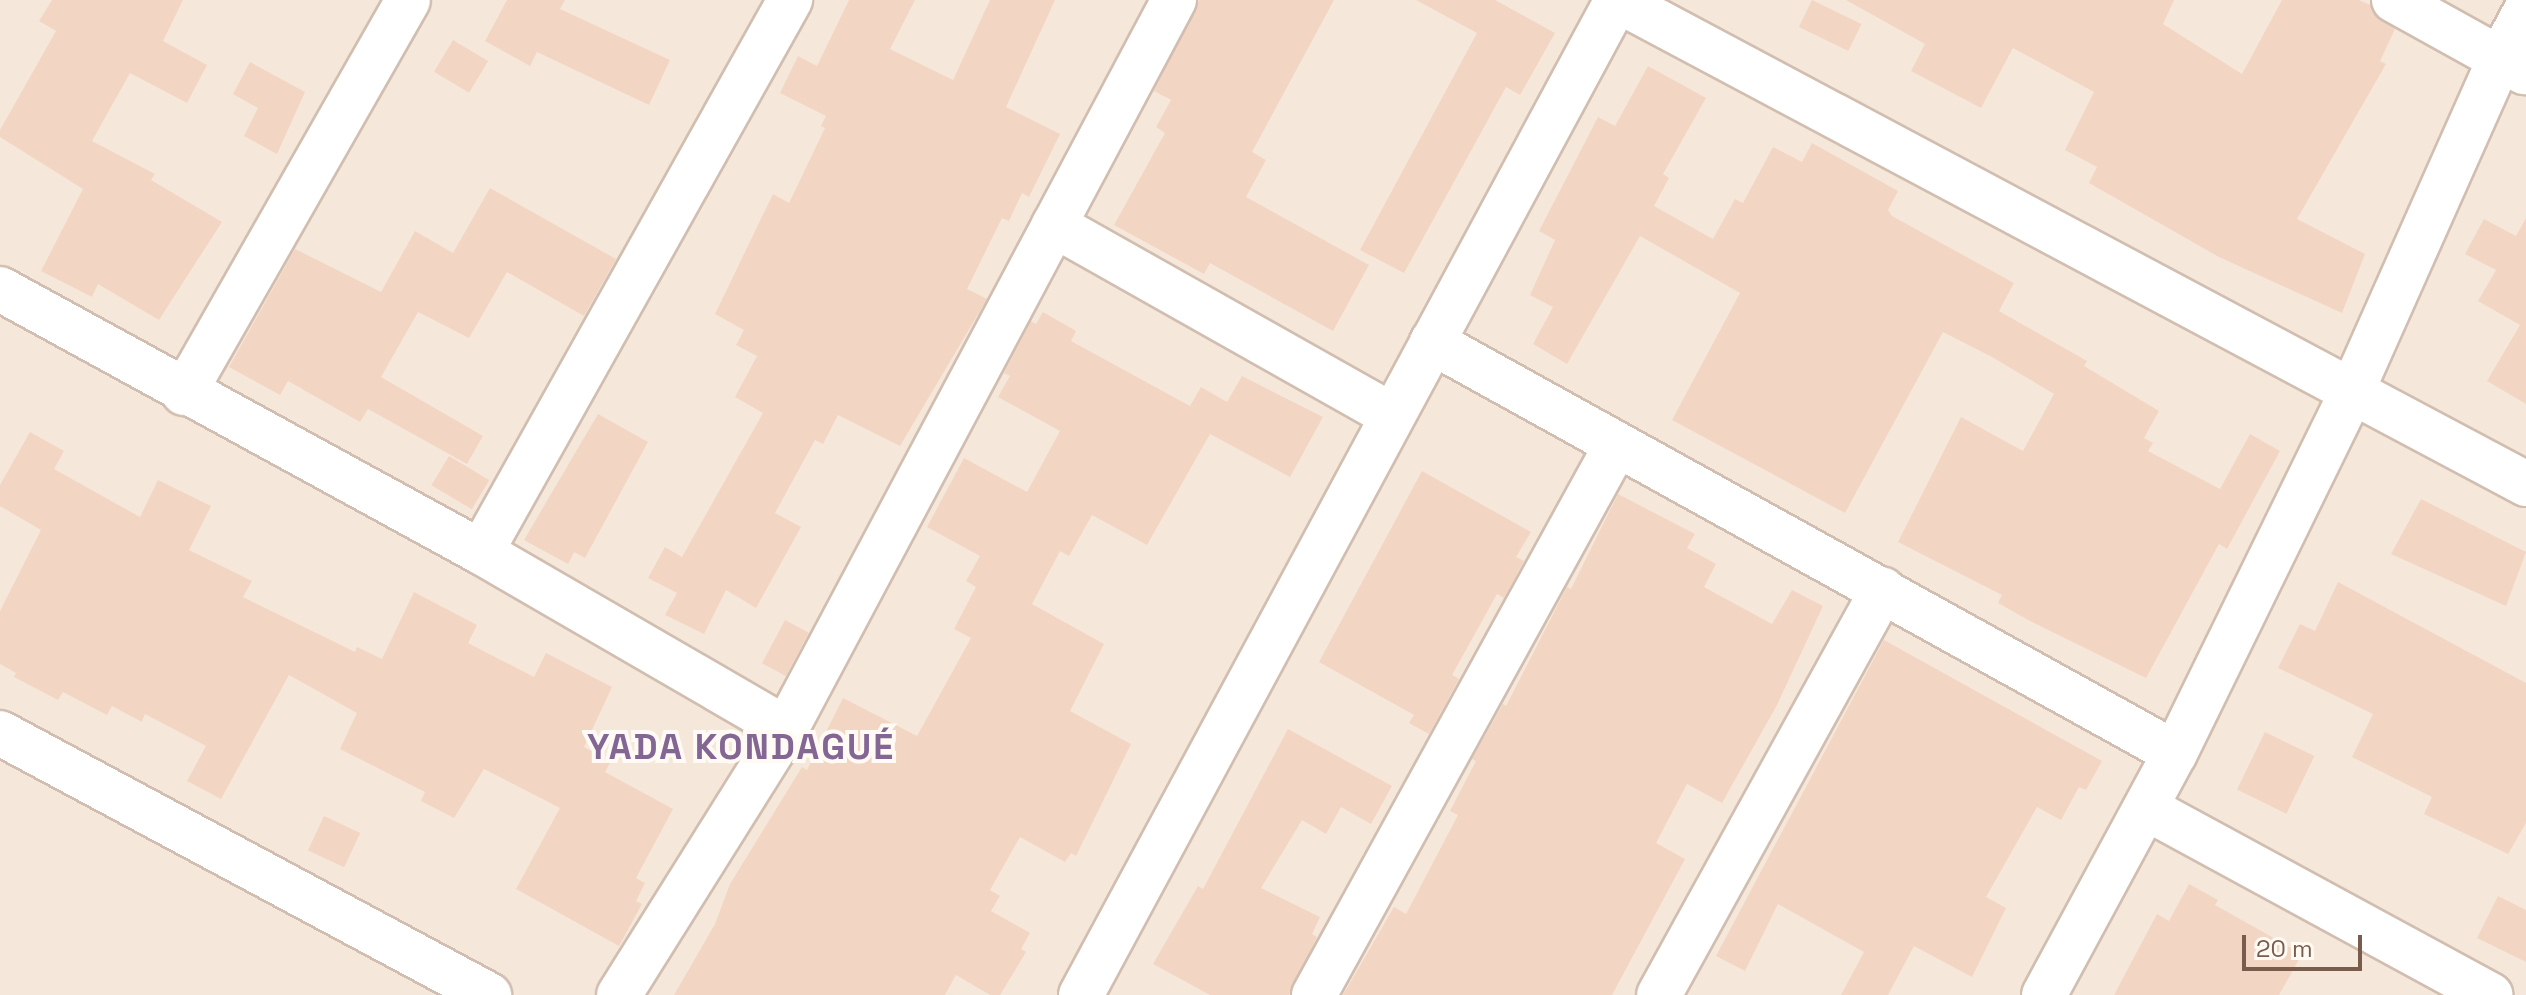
<!DOCTYPE html>
<meta charset="utf-8">
<style>
body{margin:0}
#map{position:relative;width:2526px;height:995px;overflow:hidden;background:#fdf6ec;font-family:"Space Grotesk",sans-serif}
div>[style]{position:absolute}
.residential>*{inset:0;background:#f5e8da;transform-origin:0 0}
.building>*{inset:0;background:#f3d5c3;transform-origin:0 0}
.roads{filter:drop-shadow(2px 0 #d1beb0) drop-shadow(-2px 0 #d1beb0) drop-shadow(0 2px #d1beb0) drop-shadow(0 -2px #d1beb0)}
.minor>*{height:44px;margin:-22px;padding:0 22px;transform-origin:22px;border-radius:22px;background:#fff}
span{translate:-50% -50%;white-space:nowrap;text-align:center;line-height:1.15;-webkit-text-stroke:8px #fffaf3;paint-order:stroke}
.district-label{font-size:36px;color:#846695;font-weight:700;letter-spacing:2px}
.scale{position:absolute;left:2242px;top:935px;width:120px;height:36px;box-sizing:border-box;border:4px solid #7a5c4d;border-top:0;padding-left:10px;font-size:24px;line-height:28px;white-space:nowrap;color:#7a5c4d;-webkit-text-stroke:6px #fffaf3;paint-order:stroke}
</style>
<div id="map">
<div class="residential">
<i style="left:0;top:0;width:2526px;height:995px"></i>
</div>
<div class="building">
<i style="clip-path:polygon(52px 0,183px 0,163px 41px,207px 65px,187px 103px,130px 73px,92px 141px,155px 174px,151px 180px,222px 222px,159px 320px,98px 284px,92px 297px,41px 271px,83px 189px,0 137px,0 130px,56px 31px,39px 21px)"></i>
<i style="clip-path:polygon(507px 0,565px 0,560px 9px,670px 60px,649px 105px,537px 52px,530px 66px,485px 41px)"></i>
<i style="clip-path:polygon(849px 0,915px 0,890px 49px,953px 80px,990px 0,1055px 0,1006px 107px,1060px 134px,1029px 197px,1022px 193px,1009px 221px,1002px 218px,967px 289px,987px 299px,900px 446px,838px 415px,823px 444px,815px 440px,775px 513px,801px 527px,756px 608px,726px 590px,704px 634px,665px 615px,677px 593px,648px 578px,665px 547px,682px 557px,763px 413px,735px 397px,757px 356px,736px 345px,744px 330px,715px 314px,773px 194px,789px 203px,825px 128px,821px 126px,826px 116px,780px 93px,798px 56px,817px 66px)"></i>
<i style="clip-path:polygon(1199px 0,1334px 0,1252px 152px,1266px 160px,1246px 197px,1369px 265px,1333px 331px,1210px 263px,1204px 274px,1114px 225px,1165px 133px,1156px 127px,1171px 100px,1154px 91px)"></i>
<i style="clip-path:polygon(1416px 0,1495px 0,1555px 33px,1520px 95px,1506px 87px,1404px 273px,1360px 250px,1477px 33px)"></i>
<i style="left:1812px;top:0;width:55px;height:30px;rotate:26deg"></i>
<i style="clip-path:polygon(1846px 0,2174px 0,2163px 24px,2242px 74px,2282px 0,2359px 0,2370px 5px,2395px 29px,2380px 61px,2386px 64px,2297px 219px,2365px 254px,2342px 313px,2219px 257px,2089px 183px,2097px 167px,2065px 150px,2094px 92px,2013px 48px,1981px 108px,1911px 71px,1925px 44px)"></i>
<i style="left:453px;top:40px;width:41px;height:37px;rotate:31deg"></i>
<i style="clip-path:polygon(250px 62px,305px 92px,277px 154px,244px 136px,258px 108px,233px 94px)"></i>
<i style="clip-path:polygon(1648px 66px,1706px 98px,1663px 174px,1669px 178px,1654px 206px,1713px 239px,1735px 199px,1743px 203px,1773px 147px,1802px 162px,1812px 143px,1898px 191px,1888px 210px,1892px 216px,2014px 283px,1999px 311px,2087px 361px,2084px 366px,2159px 411px,2144px 438px,2153px 443px,2148px 451px,2220px 489px,2250px 434px,2280px 451px,2227px 549px,2219px 544px,2146px 678px,2030px 621px,1998px 603px,2002px 595px,1898px 542px,1961px 417px,2023px 451px,2054px 394px,1992px 357px,1943px 332px,1845px 513px,1672px 420px,1740px 293px,1640px 236px,1567px 364px,1533px 344px,1553px 307px,1530px 295px,1555px 240px,1539px 231px,1598px 117px,1615px 126px)"></i>
<i style="clip-path:polygon(490px 188px,616px 259px,584px 316px,507px 272px,469px 338px,418px 312px,381px 377px,483px 436px,467px 464px,368px 409px,360px 422px,288px 381px,280px 395px,229px 367px,295px 249px,381px 292px,415px 231px,453px 253px)"></i>
<i style="clip-path:polygon(2526px 218px,2526px 404px,2487px 381px,2520px 325px,2478px 301px,2496px 270px,2465px 254px,2484px 219px,2516px 236px)"></i>
<i style="clip-path:polygon(1043px 312px,1076px 331px,1071px 341px,1190px 406px,1201px 387px,1227px 402px,1242px 376px,1323px 417px,1290px 477px,1210px 434px,1147px 545px,1092px 515px,1069px 556px,1060px 551px,1032px 604px,1104px 644px,1070px 711px,1131px 744px,1076px 856px,1071px 853px,1065px 862px,1020px 837px,990px 890px,1000px 896px,991px 911px,1030px 933px,1021px 949px,1026px 952px,1000px 995px,990px 995px,956px 975px,945px 995px,674px 995px,715px 924px,730px 884px,802px 767px,807px 770px,843px 698px,917px 736px,971px 638px,954px 629px,976px 587px,966px 581px,980px 556px,927px 527px,964px 458px,1027px 492px,1060px 431px,998px 397px,1010px 376px,1004px 373px,1031px 321px,1036px 324px)"></i>
<i style="clip-path:polygon(598px 414px,648px 442px,585px 558px,574px 552px,568px 564px,524px 540px)"></i>
<i style="clip-path:polygon(30px 432px,64px 451px,54px 469px,140px 517px,158px 480px,211px 506px,189px 550px,252px 581px,243px 597px,355px 652px,357px 647px,382px 659px,414px 592px,477px 625px,468px 643px,534px 677px,546px 653px,612px 687px,584px 747px,611px 761px,605px 772px,673px 809px,636px 878px,645px 883px,636px 901px,642px 904px,619px 946px,516px 889px,560px 808px,484px 769px,454px 818px,421px 801px,425px 792px,340px 749px,357px 713px,289px 675px,221px 799px,187px 781px,206px 746px,145px 714px,142px 722px,112px 706px,107px 715px,63px 692px,58px 700px,14px 677px,16px 673px,0 664px,0 611px,41px 530px,0 506px,0 485px)"></i>
<i style="left:449px;top:456px;width:47px;height:34px;rotate:31deg"></i>
<i style="clip-path:polygon(1422px 471px,1531px 532px,1516px 557px,1524px 561px,1504px 598px,1497px 594px,1452px 675px,1459px 679px,1429px 734px,1409px 723px,1414px 715px,1319px 662px)"></i>
<i style="clip-path:polygon(1618px 494px,1695px 534px,1687px 548px,1716px 564px,1704px 587px,1772px 624px,1792px 590px,1823px 606px,1777px 705px,1722px 803px,1687px 784px,1656px 843px,1685px 859px,1612px 995px,1343px 995px,1394px 907px,1406px 914px,1458px 815px,1450px 811px,1476px 761px,1472px 759px,1503px 704px,1506px 706px,1567px 587px,1571px 589px)"></i>
<i style="clip-path:polygon(2421px 499px,2526px 552px,2506px 606px,2391px 554px)"></i>
<i style="clip-path:polygon(2338px 582px,2526px 683px,2526px 823px,2508px 854px,2424px 814px,2432px 797px,2352px 757px,2373px 714px,2278px 668px,2300px 624px,2315px 631px)"></i>
<i style="left:785px;top:620px;width:27px;height:49px;rotate:28deg"></i>
<i style="clip-path:polygon(1884px 640px,2102px 761px,2086px 790px,2079px 787px,2061px 820px,2037px 807px,1986px 897px,2006px 908px,1972px 977px,1914px 946px,1888px 995px,1841px 995px,1864px 952px,1778px 904px,1745px 971px,1716px 956px)"></i>
<i style="clip-path:polygon(1288px 729px,1392px 786px,1371px 824px,1341px 807px,1326px 834px,1302px 820px,1261px 888px,1320px 917px,1312px 934px,1317px 937px,1289px 995px,1210px 995px,1153px 964px,1198px 886px,1203px 889px)"></i>
<i style="left:2265px;top:732px;width:55px;height:64px;rotate:26deg"></i>
<i style="left:324px;top:816px;width:40px;height:38px;rotate:25deg"></i>
<i style="clip-path:polygon(2189px 884px,2218px 900px,2215px 905px,2302px 954px,2279px 995px,2114px 995px,2157px 914px,2169px 921px)"></i>
<i style="clip-path:polygon(2498px 896px,2526px 910px,2526px 962px,2477px 938px)"></i>
</div>
<div class="roads">
<div class="minor">
<i style="left:1617px;top:0;width:1030px;rotate:28.03deg"></i>
<i style="left:2394px;top:0;width:149px;rotate:29deg"></i>
<i style="left:1054px;top:225px;width:386px;rotate:29.4deg"></i>
<i style="left:0;top:289px;width:548px;rotate:28.67deg"></i>
<i style="left:481px;top:552px;width:353px;rotate:30.1deg"></i>
<i style="left:1432px;top:342px;width:849px;rotate:28.95deg"></i>
<i style="left:184px;top:393px;width:452px;rotate:-60.3deg"></i>
<i style="left:481px;top:552px;width:633px;rotate:-60.76deg"></i>
<i style="left:0;top:733px;width:555px;rotate:28.18deg"></i>
<i style="left:2146px;top:808px;width:392px;rotate:28.5deg"></i>
<i style="left:619px;top:995px;width:314px;rotate:-57.9deg"></i>
<i style="left:786px;top:729px;width:826px;rotate:-61.98deg"></i>
<i style="left:1081px;top:995px;width:1130px;rotate:-61.69deg"></i>
<i style="left:1314px;top:995px;width:627px;rotate:-61.19deg"></i>
<i style="left:1659px;top:995px;width:463px;rotate:-61.1deg"></i>
<i style="left:2044px;top:995px;width:275px;rotate:-61.6deg"></i>
<i style="left:2175px;top:753px;width:403px;rotate:-63.9deg"></i>
<i style="left:2352px;top:391px;width:363px;rotate:-66deg"></i>
<i style="left:2500px;top:59px;width:55px;rotate:-62deg"></i>
</div>
</div>
<div class="district-label">
<span style="left:741px;top:748px">YADA KONDAGUÉ</span>
</div>
<div class="scale">20 m</div>
</div>
